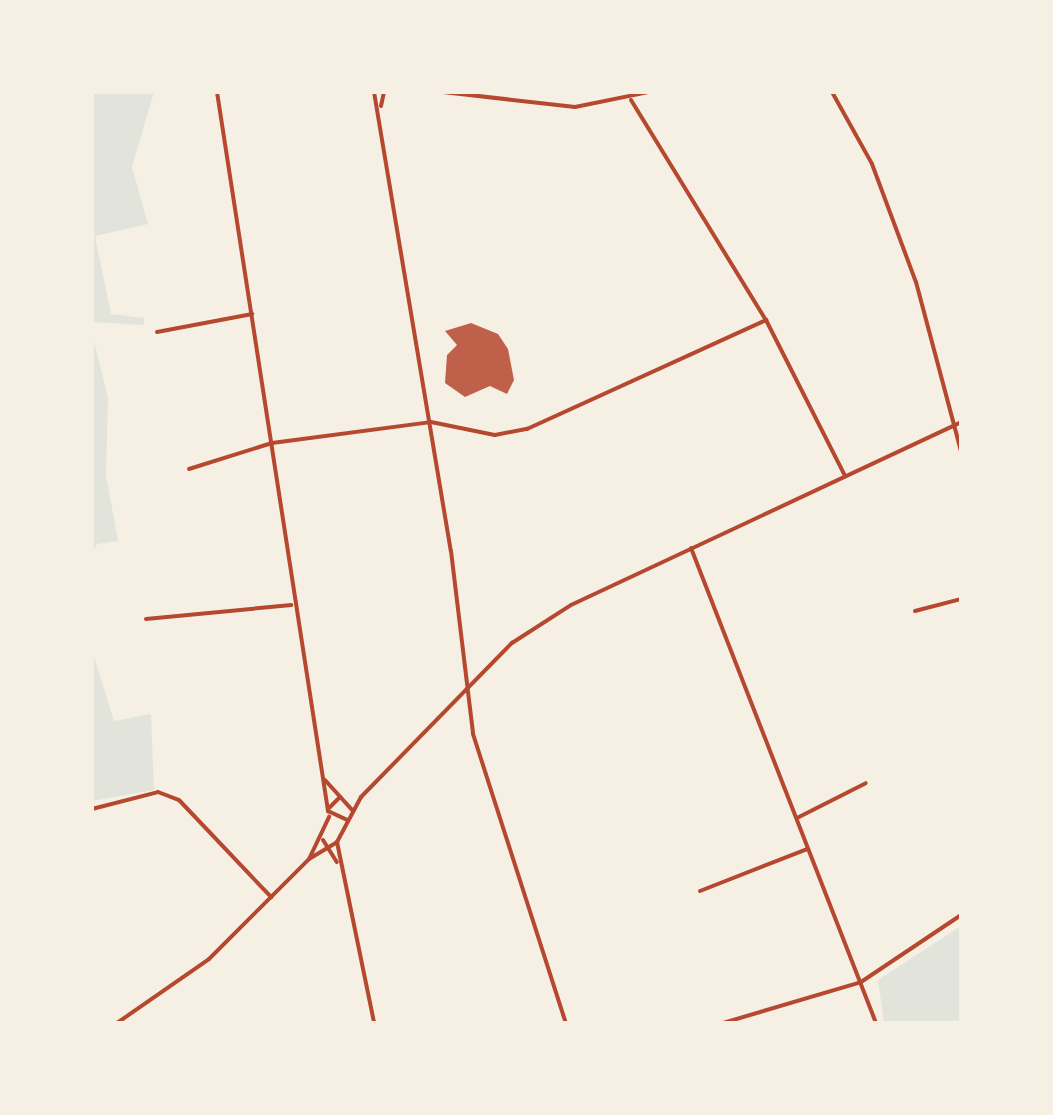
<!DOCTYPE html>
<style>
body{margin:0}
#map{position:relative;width:1053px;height:1115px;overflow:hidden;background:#f6efe4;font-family:"Roboto Condensed",sans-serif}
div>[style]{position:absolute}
.green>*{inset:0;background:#e2e4dc}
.building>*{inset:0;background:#bf614a}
.minor>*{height:4px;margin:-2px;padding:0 2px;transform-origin:2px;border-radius:2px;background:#b5482f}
span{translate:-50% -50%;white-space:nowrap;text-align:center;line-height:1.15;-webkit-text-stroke:6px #f6efe4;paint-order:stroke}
.frame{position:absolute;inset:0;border:94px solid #f6efe4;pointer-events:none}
</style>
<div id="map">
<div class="green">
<i style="clip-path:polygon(92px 92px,154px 92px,132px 167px,148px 224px,95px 236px,111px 314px,144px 318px,144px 325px,92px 322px)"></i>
<i style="clip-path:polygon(92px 333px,108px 398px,106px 475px,118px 541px,97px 544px,92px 554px)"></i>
<i style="clip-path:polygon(92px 650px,114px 721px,151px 714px,154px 790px,92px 801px)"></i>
<i style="clip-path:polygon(961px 926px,961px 1023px,884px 1023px,878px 980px)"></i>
</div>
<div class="building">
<i style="clip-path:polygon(471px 323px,498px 334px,508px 349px,514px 380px,507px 394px,490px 386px,465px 397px,445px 383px,447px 355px,457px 345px,445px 331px)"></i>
</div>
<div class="minor">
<i style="left:217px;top:92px;width:728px;rotate:81.22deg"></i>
<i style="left:328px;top:811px;width:21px;rotate:25deg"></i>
<i style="left:374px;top:92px;width:465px;rotate:80.5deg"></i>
<i style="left:451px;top:551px;width:184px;rotate:83.1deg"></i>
<i style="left:473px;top:734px;width:304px;rotate:72.2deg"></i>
<i style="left:443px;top:92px;width:133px;rotate:6.5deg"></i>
<i style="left:575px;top:107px;width:76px;rotate:-11.5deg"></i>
<i style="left:832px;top:92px;width:82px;rotate:60.9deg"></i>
<i style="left:872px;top:164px;width:126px;rotate:69.6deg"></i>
<i style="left:916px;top:282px;width:175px;rotate:75.1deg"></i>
<i style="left:631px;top:100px;width:258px;rotate:58.5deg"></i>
<i style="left:766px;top:320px;width:173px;rotate:63.1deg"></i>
<i style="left:381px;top:106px;width:14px;rotate:-78deg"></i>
<i style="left:157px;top:332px;width:97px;rotate:-10.7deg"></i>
<i style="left:189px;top:469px;width:87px;rotate:-17.4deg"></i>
<i style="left:272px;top:443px;width:160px;rotate:-7.5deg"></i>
<i style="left:431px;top:422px;width:65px;rotate:11.5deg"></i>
<i style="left:495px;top:435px;width:33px;rotate:-11deg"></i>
<i style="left:527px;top:429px;width:263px;rotate:-24.5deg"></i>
<i style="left:691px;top:548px;width:510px;rotate:68.72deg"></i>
<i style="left:915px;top:611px;width:48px;rotate:-14.6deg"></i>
<i style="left:146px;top:619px;width:146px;rotate:-5.5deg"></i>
<i style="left:325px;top:780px;width:42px;rotate:47.9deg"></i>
<i style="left:92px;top:809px;width:68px;rotate:-14.4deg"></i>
<i style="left:158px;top:792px;width:22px;rotate:21deg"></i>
<i style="left:179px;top:800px;width:134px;rotate:46.5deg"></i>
<i style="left:328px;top:809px;width:17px;rotate:-45deg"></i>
<i style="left:797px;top:818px;width:77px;rotate:-26.9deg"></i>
<i style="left:323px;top:840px;width:26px;rotate:58deg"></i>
<i style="left:337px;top:842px;width:185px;rotate:78.4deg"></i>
<i style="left:309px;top:859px;width:33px;rotate:-31deg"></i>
<i style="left:337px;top:842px;width:51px;rotate:-61.9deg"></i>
<i style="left:361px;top:797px;width:216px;rotate:-45.6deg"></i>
<i style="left:512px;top:643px;width:70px;rotate:-32.8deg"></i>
<i style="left:571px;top:605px;width:431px;rotate:-25.1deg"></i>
<i style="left:700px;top:891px;width:115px;rotate:-21.4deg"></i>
<i style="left:117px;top:1023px;width:112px;rotate:-34.8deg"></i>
<i style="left:209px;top:959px;width:141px;rotate:-45deg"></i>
<i style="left:309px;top:859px;width:47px;rotate:-64.5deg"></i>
<i style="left:723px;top:1023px;width:144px;rotate:-16.5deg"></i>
<i style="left:861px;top:982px;width:120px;rotate:-33.8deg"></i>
</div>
<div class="frame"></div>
</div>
